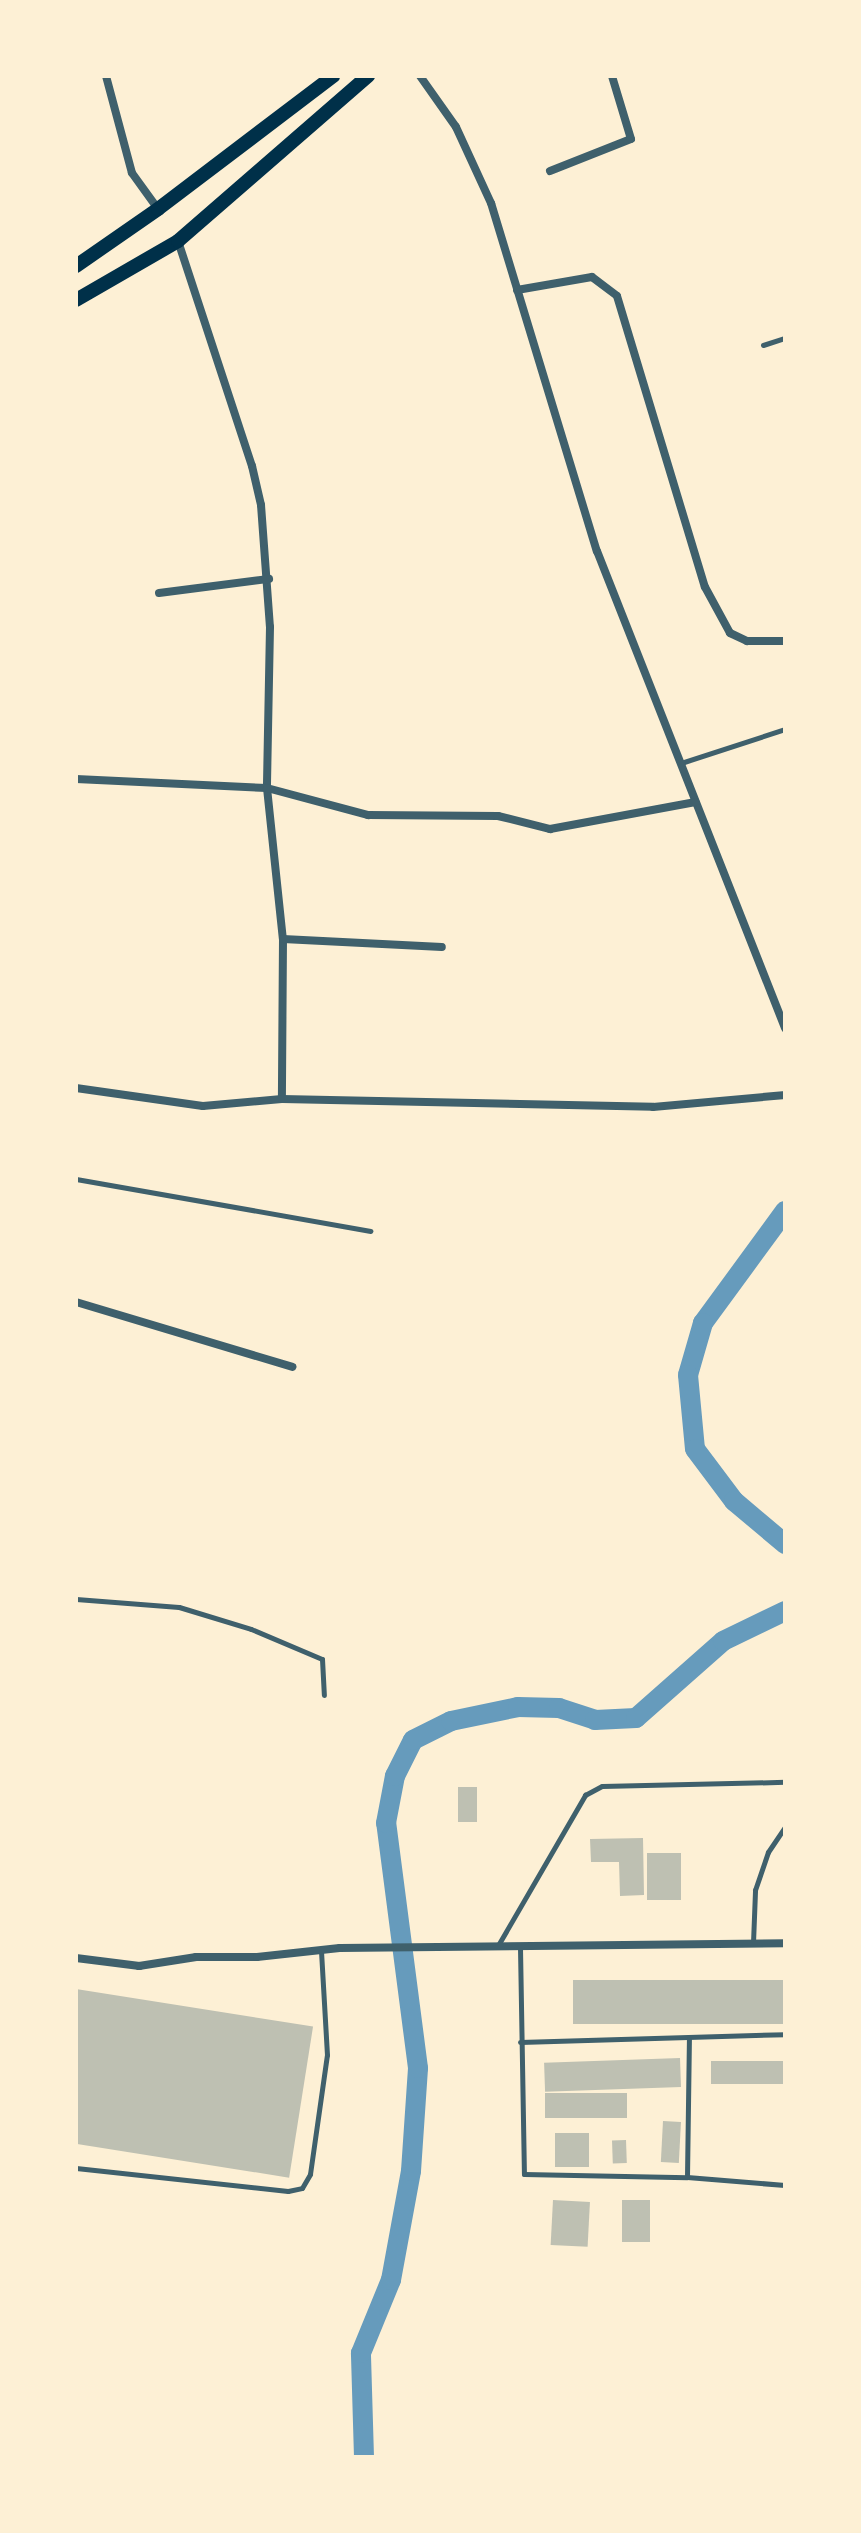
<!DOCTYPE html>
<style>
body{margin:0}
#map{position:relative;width:861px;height:2533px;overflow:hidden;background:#fdf0d5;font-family:Quicksand,sans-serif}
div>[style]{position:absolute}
.canal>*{height:20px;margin:-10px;padding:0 10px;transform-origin:10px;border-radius:10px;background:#669bbc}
.building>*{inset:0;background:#bec0b2;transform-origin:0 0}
.service>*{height:5px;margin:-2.5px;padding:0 2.5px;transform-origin:2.5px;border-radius:2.5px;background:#3f606c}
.minor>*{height:8px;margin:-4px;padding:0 4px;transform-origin:4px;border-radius:4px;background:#3f606c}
.primary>*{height:14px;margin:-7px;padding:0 7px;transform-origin:7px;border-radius:7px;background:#003049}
span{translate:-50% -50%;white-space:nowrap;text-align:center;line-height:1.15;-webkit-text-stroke:8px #fdf0d5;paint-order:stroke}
.frame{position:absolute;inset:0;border:78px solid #fdf0d5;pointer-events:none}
</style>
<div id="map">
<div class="canal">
<i style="left:785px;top:1211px;width:139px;rotate:126.2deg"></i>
<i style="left:703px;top:1323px;width:54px;rotate:106.1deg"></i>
<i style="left:688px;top:1375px;width:74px;rotate:84.6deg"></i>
<i style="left:695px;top:1449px;width:65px;rotate:53.1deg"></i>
<i style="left:734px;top:1501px;width:67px;rotate:40.1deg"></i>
<i style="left:364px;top:2457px;width:104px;rotate:-91.7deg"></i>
<i style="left:361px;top:2353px;width:79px;rotate:-67.7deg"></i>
<i style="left:391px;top:2280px;width:111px;rotate:-79.6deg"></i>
<i style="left:411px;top:2171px;width:103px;rotate:-86.1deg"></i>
<i style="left:418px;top:2068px;width:247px;rotate:-97.4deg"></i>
<i style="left:386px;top:1823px;width:48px;rotate:-79.2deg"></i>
<i style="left:395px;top:1776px;width:40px;rotate:-63.4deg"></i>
<i style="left:413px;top:1740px;width:42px;rotate:-26.6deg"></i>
<i style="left:451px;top:1721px;width:68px;rotate:-11.8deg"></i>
<i style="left:518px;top:1707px;width:41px;rotate:1.4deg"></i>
<i style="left:559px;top:1708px;width:38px;rotate:18deg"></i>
<i style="left:595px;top:1720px;width:41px;rotate:-2.8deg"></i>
<i style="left:636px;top:1718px;width:116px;rotate:-41.5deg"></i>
<i style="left:723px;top:1641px;width:69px;rotate:-25.8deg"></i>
</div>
<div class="building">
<i style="left:458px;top:1787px;width:19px;height:35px"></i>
<i style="clip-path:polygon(643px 1838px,644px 1895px,620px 1896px,619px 1862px,591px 1862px,590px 1839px)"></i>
<i style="left:647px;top:1853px;width:34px;height:47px"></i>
<i style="left:785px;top:1980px;width:44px;height:212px;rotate:90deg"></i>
<i style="left:76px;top:1989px;width:240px;height:153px;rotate:9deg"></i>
<i style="left:680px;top:2058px;width:29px;height:136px;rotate:88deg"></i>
<i style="left:785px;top:2061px;width:23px;height:74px;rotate:90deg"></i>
<i style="left:627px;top:2093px;width:25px;height:82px;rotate:90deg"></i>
<i style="left:663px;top:2121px;width:18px;height:41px;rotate:3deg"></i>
<i style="left:555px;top:2133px;width:34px;height:34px"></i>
<i style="left:626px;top:2140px;width:23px;height:14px;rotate:88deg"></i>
<i style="left:553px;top:2200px;width:37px;height:45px;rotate:3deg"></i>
<i style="left:622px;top:2200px;width:28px;height:42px"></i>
</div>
<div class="service">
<i style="left:763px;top:345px;width:23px;rotate:-18deg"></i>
<i style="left:681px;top:763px;width:109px;rotate:-18.1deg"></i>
<i style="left:76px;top:1179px;width:299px;rotate:10deg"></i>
<i style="left:76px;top:1599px;width:103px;rotate:4.4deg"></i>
<i style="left:179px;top:1607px;width:75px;rotate:17deg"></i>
<i style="left:251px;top:1629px;width:77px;rotate:22.9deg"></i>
<i style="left:322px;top:1659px;width:36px;rotate:87deg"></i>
<i style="left:753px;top:1943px;width:53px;rotate:-87.8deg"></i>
<i style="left:755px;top:1890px;width:40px;rotate:-71.1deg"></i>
<i style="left:768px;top:1852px;width:30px;rotate:-56deg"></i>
<i style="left:497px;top:1947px;width:176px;rotate:-59.9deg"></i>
<i style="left:585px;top:1795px;width:19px;rotate:-28deg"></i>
<i style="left:602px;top:1786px;width:183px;rotate:-1.3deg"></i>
<i style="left:520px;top:1948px;width:226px;rotate:89deg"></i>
<i style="left:524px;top:2174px;width:163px;rotate:1.1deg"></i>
<i style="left:687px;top:2177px;width:98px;rotate:4.7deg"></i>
<i style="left:520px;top:2042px;width:265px;rotate:-1.7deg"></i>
<i style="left:76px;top:2168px;width:213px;rotate:6.2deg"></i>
<i style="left:288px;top:2191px;width:14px;rotate:-12deg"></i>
<i style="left:302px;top:2188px;width:16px;rotate:-60deg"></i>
<i style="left:310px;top:2174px;width:120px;rotate:-81.9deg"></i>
<i style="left:327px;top:2055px;width:105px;rotate:-93.3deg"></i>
<i style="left:687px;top:2177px;width:138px;rotate:-89.2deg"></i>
</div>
<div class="minor">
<i style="left:106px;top:76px;width:100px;rotate:75deg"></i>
<i style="left:132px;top:173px;width:44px;rotate:54.2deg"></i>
<i style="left:420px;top:76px;width:62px;rotate:54.8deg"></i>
<i style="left:456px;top:127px;width:84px;rotate:65.3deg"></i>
<i style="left:491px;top:203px;width:364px;rotate:73.1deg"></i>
<i style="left:597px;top:551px;width:513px;rotate:68.49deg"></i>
<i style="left:550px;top:171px;width:87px;rotate:-21.6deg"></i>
<i style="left:631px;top:139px;width:66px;rotate:-106.8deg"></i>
<i style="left:178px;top:241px;width:237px;rotate:71.8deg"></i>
<i style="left:252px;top:466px;width:40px;rotate:77deg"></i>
<i style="left:261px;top:505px;width:122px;rotate:85.8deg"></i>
<i style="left:270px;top:627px;width:161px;rotate:91.1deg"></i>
<i style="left:267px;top:788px;width:152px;rotate:84deg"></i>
<i style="left:283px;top:939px;width:160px;rotate:90.4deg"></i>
<i style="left:517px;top:290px;width:76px;rotate:-9.8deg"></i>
<i style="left:592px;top:277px;width:31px;rotate:37deg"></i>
<i style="left:617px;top:296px;width:304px;rotate:73.2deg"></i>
<i style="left:705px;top:587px;width:52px;rotate:61.5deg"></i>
<i style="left:730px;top:633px;width:19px;rotate:25deg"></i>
<i style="left:747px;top:641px;width:38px"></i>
<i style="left:159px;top:593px;width:111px;rotate:-7.3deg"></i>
<i style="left:76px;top:779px;width:191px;rotate:2.7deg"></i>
<i style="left:267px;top:788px;width:105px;rotate:15deg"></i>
<i style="left:368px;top:815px;width:130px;rotate:0.4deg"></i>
<i style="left:498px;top:816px;width:54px;rotate:14deg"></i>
<i style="left:550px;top:829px;width:148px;rotate:-10.5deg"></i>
<i style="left:283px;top:939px;width:159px;rotate:2.9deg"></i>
<i style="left:76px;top:1088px;width:128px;rotate:8.1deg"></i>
<i style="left:203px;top:1106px;width:79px;rotate:-5.1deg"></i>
<i style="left:282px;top:1099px;width:371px;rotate:1.2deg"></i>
<i style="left:653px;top:1107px;width:133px;rotate:-5.2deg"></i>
<i style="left:76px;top:1302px;width:226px;rotate:16.7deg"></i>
<i style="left:76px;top:1958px;width:64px;rotate:7.2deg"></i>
<i style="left:139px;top:1966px;width:58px;rotate:-9deg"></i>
<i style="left:196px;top:1957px;width:61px"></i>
<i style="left:257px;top:1957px;width:83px;rotate:-6.2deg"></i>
<i style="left:340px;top:1948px;width:445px;rotate:-0.6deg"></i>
</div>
<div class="primary">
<i style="left:76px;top:266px;width:100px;rotate:-34.8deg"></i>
<i style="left:158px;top:209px;width:220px;rotate:-37.2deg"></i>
<i style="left:76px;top:300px;width:118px;rotate:-30deg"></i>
<i style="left:178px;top:241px;width:252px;rotate:-41deg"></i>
</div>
<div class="frame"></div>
</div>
